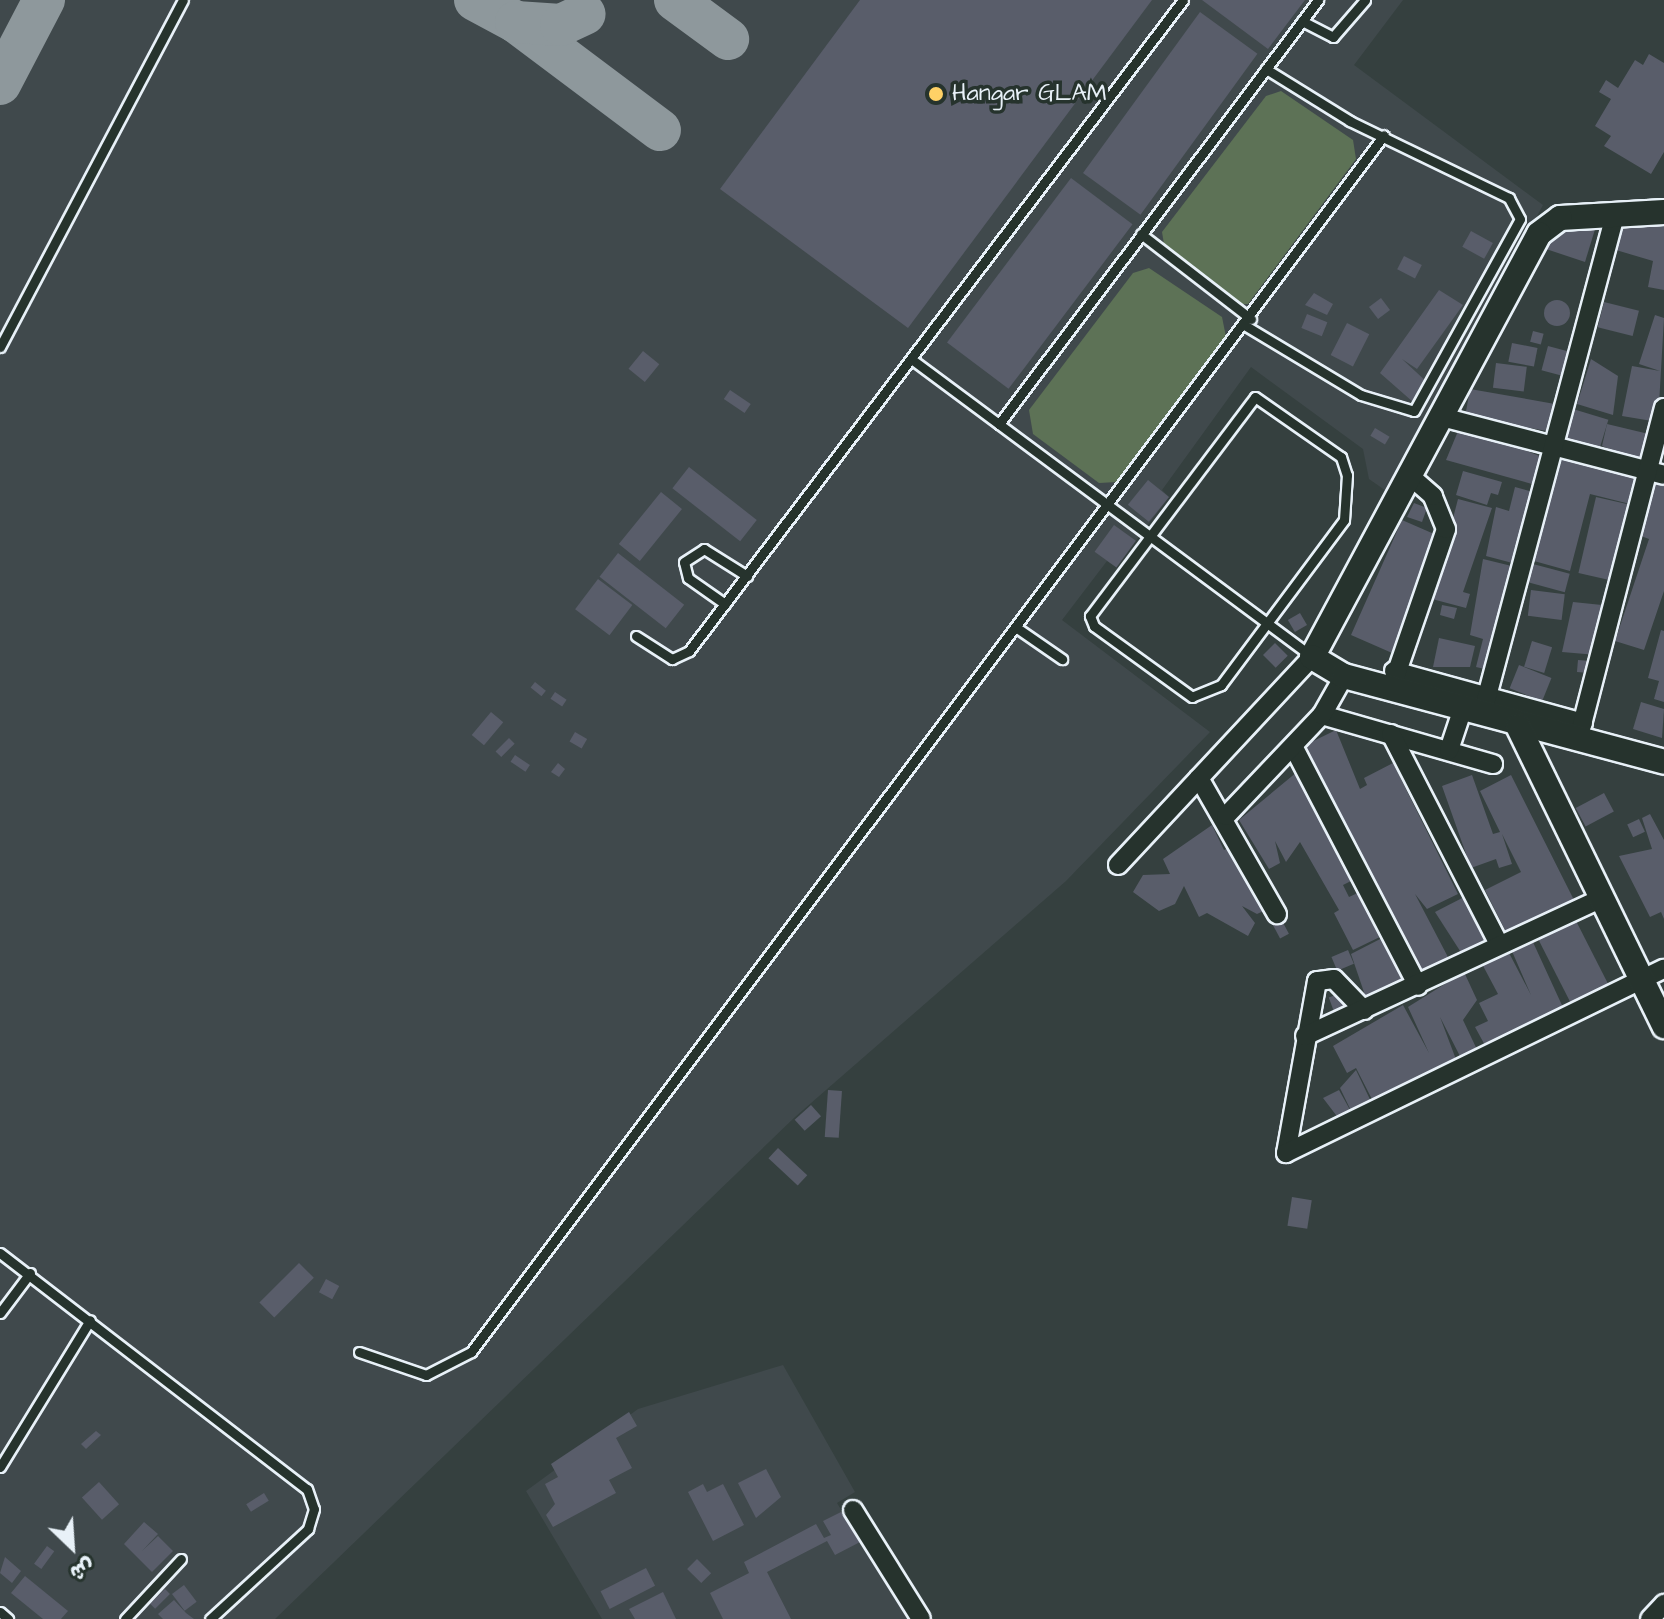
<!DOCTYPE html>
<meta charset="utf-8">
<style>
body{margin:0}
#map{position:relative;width:1664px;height:1619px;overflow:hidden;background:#35403f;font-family:"Architects Daughter","Playpen Sans Arabic",sans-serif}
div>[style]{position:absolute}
.built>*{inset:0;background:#40494c}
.green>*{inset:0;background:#5d7256}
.taxiway>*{height:42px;margin:-21px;padding:0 21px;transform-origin:21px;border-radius:21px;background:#8e989c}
.building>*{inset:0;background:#595d6a;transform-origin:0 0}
.round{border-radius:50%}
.roads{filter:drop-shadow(2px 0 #e8f1f8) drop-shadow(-2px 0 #e8f1f8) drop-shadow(0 2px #e8f1f8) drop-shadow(0 -2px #e8f1f8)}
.service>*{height:9px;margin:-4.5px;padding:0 4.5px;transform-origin:4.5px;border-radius:4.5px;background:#26332d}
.minor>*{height:18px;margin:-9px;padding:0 9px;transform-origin:9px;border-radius:9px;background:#26332d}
.tertiary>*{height:24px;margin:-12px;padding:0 12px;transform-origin:12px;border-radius:12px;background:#26332d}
.dots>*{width:22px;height:22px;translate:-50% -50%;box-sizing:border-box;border:4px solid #26332d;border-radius:50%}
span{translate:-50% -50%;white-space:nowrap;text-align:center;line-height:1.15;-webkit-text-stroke:7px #26332d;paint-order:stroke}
.poi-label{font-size:24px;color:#e8f1f8}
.left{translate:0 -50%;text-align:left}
.north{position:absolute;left:32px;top:1507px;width:80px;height:80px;-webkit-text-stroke:6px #26332d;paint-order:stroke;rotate:155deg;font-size:22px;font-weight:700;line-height:32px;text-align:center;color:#e8f1f8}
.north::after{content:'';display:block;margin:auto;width:28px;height:36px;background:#e8f1f8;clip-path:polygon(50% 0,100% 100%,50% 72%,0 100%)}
</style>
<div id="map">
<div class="built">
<i style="clip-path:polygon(0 0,1403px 0,1354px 65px,1543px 205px,1389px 493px,1369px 479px,1363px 449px,1251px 367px,1162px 490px,1169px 497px,1116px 567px,1107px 561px,1062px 620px,1210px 732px,1066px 881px,795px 1117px,275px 1619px,0 1619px)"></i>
<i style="clip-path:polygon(783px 1365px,855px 1492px,837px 1503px,907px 1619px,602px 1619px,526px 1491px,638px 1409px)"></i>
</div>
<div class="green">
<i style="clip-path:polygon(1281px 91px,1353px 140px,1356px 159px,1248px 304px,1232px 304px,1166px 256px,1162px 232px,1266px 96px)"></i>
<i style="clip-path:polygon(1149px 268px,1222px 317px,1226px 337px,1117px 482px,1099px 483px,1033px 434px,1029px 410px,1133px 273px)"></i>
</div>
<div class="taxiway">
<i style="left:475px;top:0;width:47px;rotate:28.2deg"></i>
<i style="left:516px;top:22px;width:180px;rotate:36.9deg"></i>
<i style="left:675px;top:0;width:66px;rotate:36.3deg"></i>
<i style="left:516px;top:22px;width:45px;rotate:3.8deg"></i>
<i style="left:561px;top:25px;width:26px;rotate:-25deg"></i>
<i style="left:0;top:84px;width:95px;rotate:-62.4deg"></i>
</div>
<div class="building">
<i style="clip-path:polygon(860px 0,1152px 0,908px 328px,720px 189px)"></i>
<i style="clip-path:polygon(1202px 0,1305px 0,1268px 49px)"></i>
<i style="left:1200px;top:12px;width:71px;height:199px;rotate:36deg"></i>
<i style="clip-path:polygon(1649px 54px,1664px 63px,1664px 152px,1651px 174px,1604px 146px,1611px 136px,1595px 126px,1611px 99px,1599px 92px,1606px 80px,1618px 88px,1635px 60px,1643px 65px)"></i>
<i style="left:1071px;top:178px;width:77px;height:206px;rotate:37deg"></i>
<i style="clip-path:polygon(1621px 225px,1664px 226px,1664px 290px,1648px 287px,1653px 261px,1616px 250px)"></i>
<i style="clip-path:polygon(1596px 226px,1585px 262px,1543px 248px,1554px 228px)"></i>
<i style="left:1471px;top:231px;width:25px;height:18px;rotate:29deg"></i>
<i style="left:1404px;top:256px;width:20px;height:15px;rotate:27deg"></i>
<i style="clip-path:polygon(1439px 290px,1463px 305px,1417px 369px,1402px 359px,1429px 384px,1413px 402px,1380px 373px)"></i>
<i style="clip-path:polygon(1314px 293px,1333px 304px,1327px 315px,1305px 305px)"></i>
<i style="left:1381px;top:298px;width:15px;height:15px;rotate:53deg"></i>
<i class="round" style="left:1544px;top:300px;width:26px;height:26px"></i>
<i style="left:1604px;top:302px;width:36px;height:26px;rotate:14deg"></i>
<i style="left:1307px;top:314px;width:22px;height:15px;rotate:22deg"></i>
<i style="clip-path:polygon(1655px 315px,1664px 318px,1658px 422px,1622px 416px,1632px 366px,1660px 371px,1639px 364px)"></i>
<i style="left:1347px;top:323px;width:25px;height:36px;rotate:27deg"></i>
<i style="left:1533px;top:331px;width:11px;height:11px;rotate:15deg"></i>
<i style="left:1512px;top:343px;width:26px;height:19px;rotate:11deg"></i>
<i style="left:1548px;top:346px;width:30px;height:25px;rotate:15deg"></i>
<i style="left:643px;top:351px;width:21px;height:23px;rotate:39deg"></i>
<i style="clip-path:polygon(1591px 359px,1618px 376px,1613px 415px,1577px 404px)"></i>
<i style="left:1496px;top:363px;width:31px;height:25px;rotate:7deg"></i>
<i style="left:1470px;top:389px;width:89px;height:28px;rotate:10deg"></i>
<i style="left:730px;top:390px;width:25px;height:11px;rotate:34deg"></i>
<i style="left:1573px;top:409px;width:37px;height:34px;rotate:17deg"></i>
<i style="clip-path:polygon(1461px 424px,1542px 457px,1547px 466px,1539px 486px,1446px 460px)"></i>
<i style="clip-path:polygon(1607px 424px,1653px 435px,1646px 464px,1602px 446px)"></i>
<i style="left:1375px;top:428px;width:17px;height:9px;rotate:31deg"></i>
<i style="clip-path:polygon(1562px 458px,1641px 478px,1634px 505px,1590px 494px,1570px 571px,1534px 561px)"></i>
<i style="left:689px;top:467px;width:86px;height:27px;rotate:38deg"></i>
<i style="clip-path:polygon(1463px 471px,1502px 482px,1498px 495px,1491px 493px,1487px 505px,1456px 495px)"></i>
<i style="left:1148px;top:480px;width:27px;height:32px;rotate:39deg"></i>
<i style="clip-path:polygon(1650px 481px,1664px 486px,1664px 591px,1644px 650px,1615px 641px,1649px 539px,1641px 536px)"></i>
<i style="clip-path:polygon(1515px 487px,1540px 494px,1520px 565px,1486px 556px,1496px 507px,1509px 511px)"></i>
<i style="left:661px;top:492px;width:27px;height:67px;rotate:39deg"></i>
<i style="left:1596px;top:497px;width:35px;height:78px;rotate:13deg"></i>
<i style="clip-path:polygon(1458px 499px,1492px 508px,1463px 592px,1470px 594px,1466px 608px,1432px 599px)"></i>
<i style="clip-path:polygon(1414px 503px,1427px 508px,1422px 522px,1407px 517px)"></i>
<i style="clip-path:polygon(1402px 520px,1441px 537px,1405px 619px,1414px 622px,1399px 656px,1351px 635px)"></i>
<i style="left:1114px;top:525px;width:27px;height:33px;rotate:36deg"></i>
<i style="left:618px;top:553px;width:84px;height:30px;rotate:38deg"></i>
<i style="clip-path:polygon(1483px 559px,1520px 568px,1493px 671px,1476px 667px,1483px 639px,1470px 635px)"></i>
<i style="left:1533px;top:564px;width:38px;height:19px;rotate:15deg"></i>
<i style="left:598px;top:579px;width:43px;height:38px;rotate:37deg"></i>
<i style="left:1531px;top:590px;width:34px;height:26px;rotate:7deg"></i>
<i style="clip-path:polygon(1573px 602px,1602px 605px,1597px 655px,1562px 652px)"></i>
<i style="clip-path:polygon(1442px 605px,1457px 608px,1454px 619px,1440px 615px)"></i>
<i style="left:1300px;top:613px;width:14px;height:14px;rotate:60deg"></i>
<i style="clip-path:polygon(1661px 630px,1664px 631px,1664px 702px,1654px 699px,1659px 681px,1648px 678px)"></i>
<i style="clip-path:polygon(1439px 638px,1475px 646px,1470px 667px,1433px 667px)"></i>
<i style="left:1532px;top:641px;width:21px;height:27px;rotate:17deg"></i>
<i style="left:1275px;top:643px;width:18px;height:17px;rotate:45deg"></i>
<i style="left:1578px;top:660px;width:12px;height:12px;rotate:5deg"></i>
<i style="left:1519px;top:665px;width:35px;height:25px;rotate:22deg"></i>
<i style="left:535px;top:682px;width:14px;height:7px;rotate:39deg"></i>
<i style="left:555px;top:692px;width:14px;height:8px;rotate:34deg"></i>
<i style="clip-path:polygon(1641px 702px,1664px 709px,1662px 738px,1633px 729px)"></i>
<i style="left:491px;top:712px;width:16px;height:30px;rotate:40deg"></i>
<i style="clip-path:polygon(1336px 730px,1360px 789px,1367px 785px,1364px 778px,1393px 763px,1458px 894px,1427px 909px,1415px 894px,1449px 959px,1423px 972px,1299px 748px)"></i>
<i style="left:575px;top:732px;width:14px;height:11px;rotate:30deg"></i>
<i style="left:509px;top:738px;width:8px;height:19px;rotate:45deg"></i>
<i style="left:515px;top:755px;width:18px;height:8px;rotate:34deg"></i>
<i style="clip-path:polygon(558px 763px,565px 769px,559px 777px,551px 772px)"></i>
<i style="clip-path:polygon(1297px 772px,1353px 880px,1343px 885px,1349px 897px,1362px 891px,1384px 935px,1353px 950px,1334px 913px,1339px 910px,1300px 842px,1286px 862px,1275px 841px,1280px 863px,1269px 869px,1239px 820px)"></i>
<i style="clip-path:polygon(1472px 775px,1493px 834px,1500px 832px,1480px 791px,1511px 775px,1575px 902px,1508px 936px,1485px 890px,1521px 872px,1502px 834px,1512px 864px,1499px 868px,1496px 859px,1471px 868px,1442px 786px)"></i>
<i style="left:1604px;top:793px;width:21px;height:32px;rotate:62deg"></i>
<i style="clip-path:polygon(1650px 814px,1664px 840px,1664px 919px,1661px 912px,1650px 917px,1619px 856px,1652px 849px,1642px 818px)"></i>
<i style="left:1639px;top:819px;width:14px;height:13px;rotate:65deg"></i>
<i style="clip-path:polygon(1212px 825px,1224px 850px,1236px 844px,1268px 909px,1257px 914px,1242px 906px,1255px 923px,1248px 936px,1207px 913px,1199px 917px,1184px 886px,1175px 904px,1159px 911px,1133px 892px,1143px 875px,1170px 874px,1163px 859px)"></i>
<i style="clip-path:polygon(1468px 895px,1490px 939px,1462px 954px,1435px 912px)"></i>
<i style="left:1573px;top:915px;width:85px;height:42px;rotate:63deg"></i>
<i style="left:1280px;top:917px;width:19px;height:10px;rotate:62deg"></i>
<i style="clip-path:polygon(1384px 937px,1407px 984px,1368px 1004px,1351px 954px)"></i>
<i style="clip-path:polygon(1532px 940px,1566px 1014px,1526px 1035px,1522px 1026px,1526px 1039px,1487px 1049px,1475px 1027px,1488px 1021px,1479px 1003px,1498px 994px,1481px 962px,1507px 949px,1531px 995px,1511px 949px)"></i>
<i style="left:1348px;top:950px;width:15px;height:18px;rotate:67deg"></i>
<i style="clip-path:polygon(1464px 972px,1477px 1000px,1463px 1020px,1481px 1058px,1465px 1066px,1440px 1017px,1460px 1070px,1378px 1111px,1356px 1068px,1347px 1073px,1333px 1046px,1403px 1005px,1429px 1053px,1408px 1007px)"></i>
<i style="left:1341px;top:993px;width:15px;height:13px;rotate:70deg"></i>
<i style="clip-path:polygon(1356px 1070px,1376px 1112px,1349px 1132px,1323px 1098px,1339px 1090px,1354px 1117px,1340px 1088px)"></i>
<i style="left:828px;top:1090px;width:14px;height:47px;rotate:4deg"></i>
<i style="left:811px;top:1105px;width:15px;height:22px;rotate:48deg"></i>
<i style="left:778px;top:1148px;width:40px;height:14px;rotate:43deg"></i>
<i style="left:1292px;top:1197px;width:20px;height:29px;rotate:9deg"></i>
<i style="left:299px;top:1263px;width:21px;height:56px;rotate:45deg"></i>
<i style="left:326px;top:1279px;width:15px;height:15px;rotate:28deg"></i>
<i style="clip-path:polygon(629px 1412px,637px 1426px,616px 1438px,632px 1468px,609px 1480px,616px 1493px,553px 1527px,546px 1515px,555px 1504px,545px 1484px,558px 1477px,551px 1464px)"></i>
<i style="clip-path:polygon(96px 1431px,101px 1435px,86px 1449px,81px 1444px)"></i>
<i style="clip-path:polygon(766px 1469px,781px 1497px,756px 1518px,738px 1483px)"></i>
<i style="left:99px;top:1482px;width:30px;height:23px;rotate:48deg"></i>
<i style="clip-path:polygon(703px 1484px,707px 1492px,723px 1484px,744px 1525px,713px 1541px,688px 1492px)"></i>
<i style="left:264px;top:1493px;width:9px;height:21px;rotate:58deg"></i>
<i style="clip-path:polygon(841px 1512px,862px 1541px,835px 1555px,827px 1541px,767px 1572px,791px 1619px,723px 1619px,710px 1593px,749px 1573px,744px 1562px,816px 1524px,824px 1538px,831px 1535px,823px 1521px)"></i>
<i style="clip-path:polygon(144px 1522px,158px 1534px,142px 1551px,158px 1536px,173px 1551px,152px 1572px,124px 1544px)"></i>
<i style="left:47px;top:1546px;width:9px;height:22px;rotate:36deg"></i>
<i style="clip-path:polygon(5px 1557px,21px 1571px,12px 1583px,0 1573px)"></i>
<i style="left:697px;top:1559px;width:20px;height:14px;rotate:45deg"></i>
<i style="left:646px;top:1568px;width:20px;height:51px;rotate:63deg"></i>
<i style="clip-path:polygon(25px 1576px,68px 1611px,61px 1619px,43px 1619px,11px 1593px)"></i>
<i style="left:184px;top:1585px;width:21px;height:15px;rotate:53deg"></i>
<i style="left:165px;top:1589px;width:7px;height:21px;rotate:45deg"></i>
<i style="clip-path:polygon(663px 1592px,676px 1619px,635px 1619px,629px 1609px)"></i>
<i style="clip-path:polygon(174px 1600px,186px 1613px,194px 1619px,163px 1619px,158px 1614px)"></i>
</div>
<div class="roads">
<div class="service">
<i style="left:1302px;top:21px;width:35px;rotate:27deg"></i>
<i style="left:1333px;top:37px;width:49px;rotate:-49.1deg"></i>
<i style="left:1141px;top:234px;width:139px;rotate:37.7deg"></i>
<i style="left:1246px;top:326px;width:134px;rotate:31deg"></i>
<i style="left:1361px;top:395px;width:55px;rotate:16.8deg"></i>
<i style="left:1414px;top:411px;width:219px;rotate:-61.1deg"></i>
<i style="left:1520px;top:219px;width:24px;rotate:-118deg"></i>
<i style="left:1509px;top:198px;width:177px;rotate:-154.2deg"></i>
<i style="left:1350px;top:121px;width:99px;rotate:-148.2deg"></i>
<i style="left:0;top:347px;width:392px;rotate:-62.2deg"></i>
<i style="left:914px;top:361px;width:496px;rotate:36.6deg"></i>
<i style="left:1255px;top:397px;width:105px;rotate:34.9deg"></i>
<i style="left:1341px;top:457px;width:19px;rotate:72deg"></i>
<i style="left:1347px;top:475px;width:45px;rotate:93.8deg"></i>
<i style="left:1344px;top:520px;width:206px;rotate:126.7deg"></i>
<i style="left:1221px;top:685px;width:31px;rotate:158deg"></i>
<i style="left:1192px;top:697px;width:121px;rotate:-144.1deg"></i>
<i style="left:1094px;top:626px;width:11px;rotate:-112deg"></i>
<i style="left:1090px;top:616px;width:274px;rotate:-53deg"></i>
<i style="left:999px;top:424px;width:531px;rotate:-53.04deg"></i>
<i style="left:725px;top:604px;width:45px;rotate:-144.9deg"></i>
<i style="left:688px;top:578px;width:16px;rotate:-104deg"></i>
<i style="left:684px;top:562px;width:24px;rotate:-33deg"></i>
<i style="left:704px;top:549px;width:51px;rotate:32.1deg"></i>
<i style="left:1017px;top:628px;width:55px;rotate:34.6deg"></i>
<i style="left:636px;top:636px;width:43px;rotate:32.6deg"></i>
<i style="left:672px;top:659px;width:19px;rotate:-25deg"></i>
<i style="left:689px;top:651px;width:817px;rotate:-52.81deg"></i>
<i style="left:0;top:1253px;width:387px;rotate:37.6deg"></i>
<i style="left:307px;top:1489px;width:21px;rotate:71deg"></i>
<i style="left:314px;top:1509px;width:21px;rotate:107deg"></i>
<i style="left:308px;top:1529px;width:133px;rotate:137.4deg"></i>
<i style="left:0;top:1313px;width:50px;rotate:-53.1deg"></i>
<i style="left:359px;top:1352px;width:71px;rotate:18.9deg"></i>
<i style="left:426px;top:1375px;width:51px;rotate:-27.1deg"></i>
<i style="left:471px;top:1352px;width:1521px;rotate:-53.12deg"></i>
<i style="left:0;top:1467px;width:172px;rotate:-58.5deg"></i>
<i style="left:0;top:1612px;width:11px;rotate:41deg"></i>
<i style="left:125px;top:1619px;width:82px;rotate:-47deg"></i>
</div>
<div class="minor">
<i style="left:1442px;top:417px;width:229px;rotate:14.6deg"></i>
<i style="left:1394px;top:671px;width:196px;rotate:15.4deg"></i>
<i style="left:1391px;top:689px;width:169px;rotate:-71deg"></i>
<i style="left:1446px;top:529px;width:35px;rotate:-112deg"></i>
<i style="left:1433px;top:496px;width:30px;rotate:-139deg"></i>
<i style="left:1322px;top:715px;width:178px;rotate:16deg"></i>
<i style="left:1482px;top:715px;width:517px;rotate:-75.1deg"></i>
<i style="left:1391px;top:734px;width:234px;rotate:62.8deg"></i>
<i style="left:1578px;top:740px;width:343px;rotate:-75.5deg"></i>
<i style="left:1294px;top:748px;width:268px;rotate:62.5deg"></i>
<i style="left:1449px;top:750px;width:44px;rotate:-71.6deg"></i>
<i style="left:1199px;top:778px;width:157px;rotate:60.2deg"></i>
<i style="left:1226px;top:816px;width:139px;rotate:-46.5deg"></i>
<i style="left:1322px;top:715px;width:45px;rotate:-60.6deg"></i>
<i style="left:1118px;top:865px;width:284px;rotate:-47deg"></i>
<i style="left:1364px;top:1010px;width:43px;rotate:-134.1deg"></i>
<i style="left:1334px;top:979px;width:17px;rotate:173deg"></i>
<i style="left:1317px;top:981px;width:175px;rotate:100.2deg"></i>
<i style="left:1286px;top:1153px;width:420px;rotate:-26deg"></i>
<i style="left:1305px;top:1036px;width:325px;rotate:-24.9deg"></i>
<i style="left:853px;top:1510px;width:128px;rotate:58deg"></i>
<i style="left:1650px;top:1619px;width:21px;rotate:-47deg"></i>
</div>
<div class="tertiary">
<i style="left:1664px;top:212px;width:104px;rotate:176.7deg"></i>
<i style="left:1560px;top:218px;width:26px;rotate:143deg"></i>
<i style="left:1539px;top:234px;width:480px;rotate:118.2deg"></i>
<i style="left:1312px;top:657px;width:37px;rotate:31deg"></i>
<i style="left:1344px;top:676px;width:331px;rotate:15deg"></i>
<i style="left:1518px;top:726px;width:334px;rotate:64deg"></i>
</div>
</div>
<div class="dots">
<i style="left:936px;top:94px;background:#ffd166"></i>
</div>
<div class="poi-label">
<span class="left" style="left:952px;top:94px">Hangar GLAM</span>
</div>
<div class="north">ش</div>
</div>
